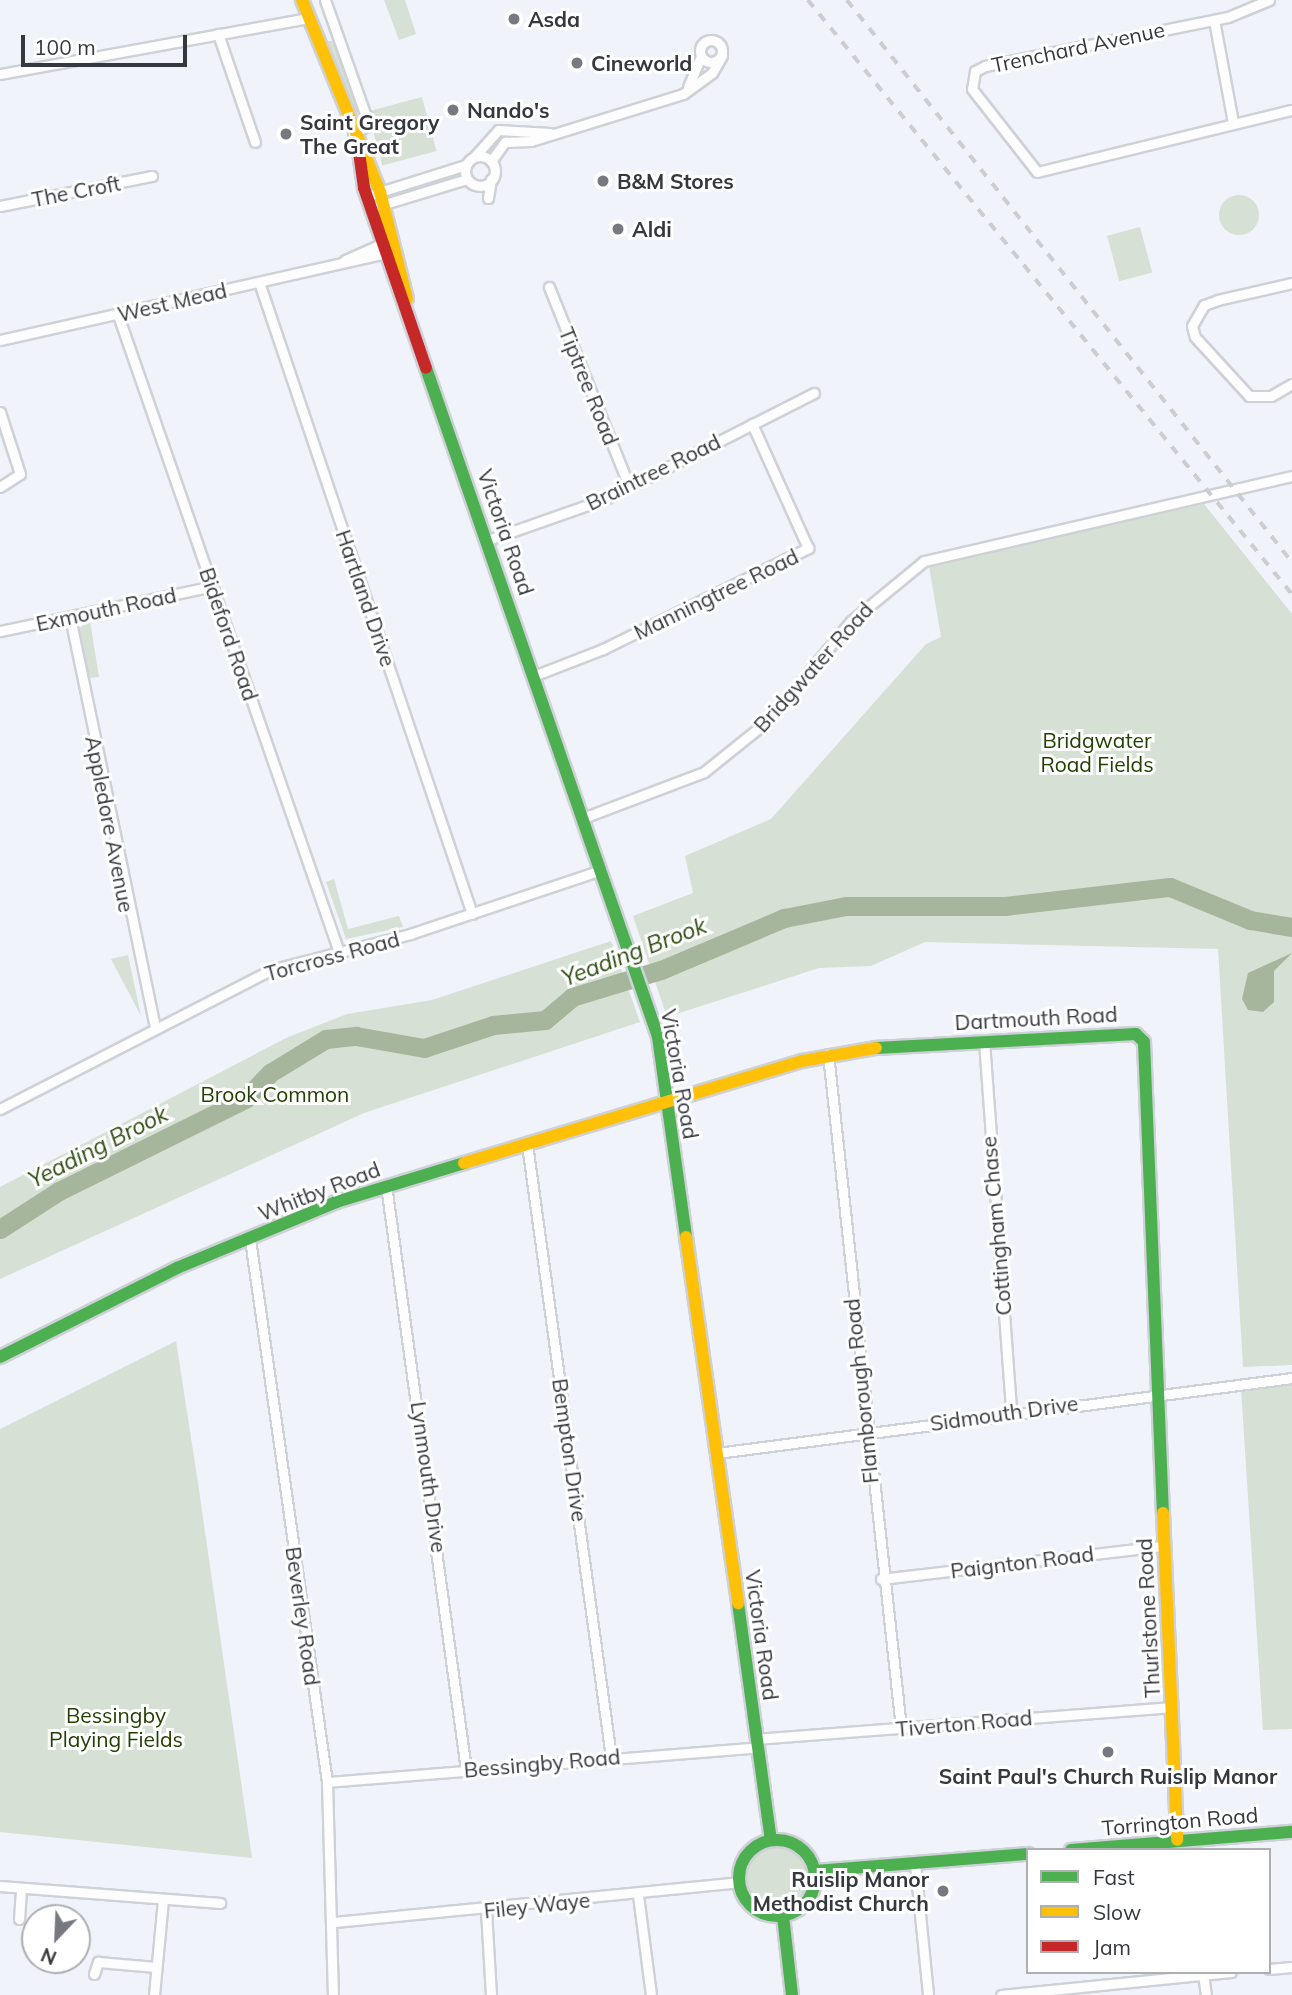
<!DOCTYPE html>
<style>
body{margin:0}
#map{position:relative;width:1292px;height:1995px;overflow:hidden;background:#f0f3fa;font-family:Mulish,sans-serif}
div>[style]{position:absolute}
.green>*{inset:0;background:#d6e0d4;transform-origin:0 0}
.round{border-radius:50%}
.water>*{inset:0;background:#a5b69c}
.river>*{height:19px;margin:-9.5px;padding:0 9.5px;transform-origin:9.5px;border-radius:9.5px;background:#a5b69c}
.roads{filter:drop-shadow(2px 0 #ced1d7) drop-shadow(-2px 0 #ced1d7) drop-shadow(0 2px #ced1d7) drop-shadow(0 -2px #ced1d7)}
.street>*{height:9px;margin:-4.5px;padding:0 4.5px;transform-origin:4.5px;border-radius:4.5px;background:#fdfdfe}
.street>.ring{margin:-4.5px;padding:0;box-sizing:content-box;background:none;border:9px solid #fdfdfe;border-radius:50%}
.fast>*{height:12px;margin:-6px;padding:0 6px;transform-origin:6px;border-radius:6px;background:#4caf50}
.fast>.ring{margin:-6px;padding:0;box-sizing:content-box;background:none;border:12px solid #4caf50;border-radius:50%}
.slow>*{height:12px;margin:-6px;padding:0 6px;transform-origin:6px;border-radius:6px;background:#ffc107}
.jam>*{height:12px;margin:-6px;padding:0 6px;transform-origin:6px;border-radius:6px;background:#c62828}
.rail>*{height:3.5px;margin-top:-1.75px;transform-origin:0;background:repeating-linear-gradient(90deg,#cccdcf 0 9px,transparent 0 18px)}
.dots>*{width:19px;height:19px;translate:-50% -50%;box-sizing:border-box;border:4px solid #fff;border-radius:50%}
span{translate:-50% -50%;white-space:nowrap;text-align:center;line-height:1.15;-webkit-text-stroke:6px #fff;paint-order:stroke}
.poi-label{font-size:21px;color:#35383e;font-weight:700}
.left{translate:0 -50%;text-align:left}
.right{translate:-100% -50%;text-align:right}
.street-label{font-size:21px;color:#35383e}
.park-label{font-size:21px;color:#224001}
.water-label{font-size:23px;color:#2e4d11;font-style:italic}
.legend{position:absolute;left:1026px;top:1848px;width:245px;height:126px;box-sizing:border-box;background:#fff;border:2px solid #aeafb2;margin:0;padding:9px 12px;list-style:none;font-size:21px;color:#35383e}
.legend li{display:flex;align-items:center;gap:14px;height:35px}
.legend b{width:35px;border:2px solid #aeafb2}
.north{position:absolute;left:21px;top:1904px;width:70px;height:70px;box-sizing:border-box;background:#fff;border:2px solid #aeafb2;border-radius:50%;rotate:203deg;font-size:19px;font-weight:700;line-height:28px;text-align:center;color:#35383e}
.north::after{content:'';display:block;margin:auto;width:24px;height:32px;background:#767980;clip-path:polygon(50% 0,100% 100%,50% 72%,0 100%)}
.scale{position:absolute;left:21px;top:35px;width:166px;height:32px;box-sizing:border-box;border:4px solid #35383e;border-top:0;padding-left:9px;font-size:21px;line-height:24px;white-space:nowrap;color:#35383e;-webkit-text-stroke:5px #fff;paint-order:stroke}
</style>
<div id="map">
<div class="green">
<i style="clip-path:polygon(384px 0,405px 0,416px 34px,399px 40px)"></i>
<i style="clip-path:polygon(325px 41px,334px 41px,359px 111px,354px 112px)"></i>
<i style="left:422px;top:97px;width:56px;height:56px;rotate:75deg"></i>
<i class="round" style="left:1219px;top:195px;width:40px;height:40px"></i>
<i style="left:1140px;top:227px;width:47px;height:34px;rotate:75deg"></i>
<i style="clip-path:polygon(1204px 504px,1292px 614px,1292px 1365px,1243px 1367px,1218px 949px,925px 942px,871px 966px,819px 968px,667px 1017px,633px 916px,693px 893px,685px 856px,771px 819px,926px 644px,941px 637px,929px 566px)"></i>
<i style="clip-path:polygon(90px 621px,99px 677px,88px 678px,78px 629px)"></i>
<i style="clip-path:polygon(334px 879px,348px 929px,399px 916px,403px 927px,346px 939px,326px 882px)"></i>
<i style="clip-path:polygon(611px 941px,640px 1022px,364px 1113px,0 1279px,0 1187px,286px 1038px,347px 1014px,432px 1000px)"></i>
<i style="clip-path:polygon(128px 955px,141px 1016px,111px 959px)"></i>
<i style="clip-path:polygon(176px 1341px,198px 1483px,252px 1858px,0 1832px,0 1429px)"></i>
<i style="clip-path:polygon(1292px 1384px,1292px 1729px,1263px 1730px,1241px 1388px)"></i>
<i class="round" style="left:747px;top:1847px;width:60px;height:60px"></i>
</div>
<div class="water">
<i style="clip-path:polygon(1292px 953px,1274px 971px,1274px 1002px,1263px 1012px,1248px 1010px,1242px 999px,1248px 973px)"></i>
</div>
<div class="river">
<i style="left:0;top:1229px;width:70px;rotate:-32.8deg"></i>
<i style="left:59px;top:1191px;width:208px;rotate:-26.3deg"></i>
<i style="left:245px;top:1099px;width:36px;rotate:-46deg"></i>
<i style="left:270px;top:1073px;width:66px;rotate:-31.3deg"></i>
<i style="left:326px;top:1039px;width:30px;rotate:-6deg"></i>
<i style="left:356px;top:1036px;width:69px;rotate:10deg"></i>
<i style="left:424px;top:1048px;width:73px;rotate:-18.4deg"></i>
<i style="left:493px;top:1025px;width:52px;rotate:-5.5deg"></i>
<i style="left:545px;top:1020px;width:35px;rotate:-40deg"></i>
<i style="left:572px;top:997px;width:93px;rotate:-16.9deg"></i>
<i style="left:661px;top:970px;width:134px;rotate:-22.9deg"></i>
<i style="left:784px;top:918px;width:63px;rotate:-11deg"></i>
<i style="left:846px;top:906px;width:159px"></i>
<i style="left:1005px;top:906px;width:166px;rotate:-6.6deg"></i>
<i style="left:1170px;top:887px;width:87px;rotate:22.4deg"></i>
<i style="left:1250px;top:920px;width:43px;rotate:9.5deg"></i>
</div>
<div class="roads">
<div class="street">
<i style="left:325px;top:0;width:133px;rotate:70.6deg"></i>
<i style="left:369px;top:125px;width:18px;rotate:153deg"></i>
<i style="left:1269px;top:0;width:44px;rotate:157.5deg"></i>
<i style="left:1228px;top:17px;width:248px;rotate:168.6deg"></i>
<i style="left:985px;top:66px;width:11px;rotate:153deg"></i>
<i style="left:975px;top:71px;width:18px;rotate:99deg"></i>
<i style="left:972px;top:89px;width:105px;rotate:51.9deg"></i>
<i style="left:1037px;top:172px;width:262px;rotate:-13.7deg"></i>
<i style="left:1214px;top:20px;width:105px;rotate:79.5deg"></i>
<i style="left:218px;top:34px;width:114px;rotate:71.1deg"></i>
<i class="ring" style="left:700px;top:40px;width:13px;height:13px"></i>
<i style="left:0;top:74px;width:313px;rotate:-10.3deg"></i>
<i style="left:688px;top:87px;width:33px;rotate:-67deg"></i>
<i class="ring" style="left:465px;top:156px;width:21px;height:21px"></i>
<i style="left:474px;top:157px;width:36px;rotate:-48deg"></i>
<i style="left:498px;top:130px;width:52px;rotate:3.3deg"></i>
<i style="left:491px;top:161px;width:24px;rotate:-54deg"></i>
<i style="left:505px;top:142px;width:26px;rotate:-2deg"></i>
<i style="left:531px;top:141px;width:159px;rotate:-17.2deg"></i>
<i style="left:683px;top:94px;width:36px;rotate:-36deg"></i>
<i style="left:712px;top:73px;width:20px;rotate:-60deg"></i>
<i style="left:367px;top:196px;width:104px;rotate:-17.4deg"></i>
<i style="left:488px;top:198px;width:19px;rotate:-81deg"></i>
<i style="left:0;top:206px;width:155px;rotate:-11.2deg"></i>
<i style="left:378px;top:206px;width:93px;rotate:-16.9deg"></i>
<i style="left:345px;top:260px;width:45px;rotate:-23.7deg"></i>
<i style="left:259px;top:282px;width:667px;rotate:71.37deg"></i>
<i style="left:1292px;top:283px;width:76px;rotate:167.1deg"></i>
<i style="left:1218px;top:300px;width:15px;rotate:160deg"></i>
<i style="left:1204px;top:305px;width:24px;rotate:120deg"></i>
<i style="left:1192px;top:326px;width:11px;rotate:75deg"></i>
<i style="left:1195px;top:337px;width:80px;rotate:47.5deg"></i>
<i style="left:1249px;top:396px;width:22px"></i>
<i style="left:1271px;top:396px;width:24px;rotate:-30deg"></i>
<i style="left:549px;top:287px;width:214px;rotate:68.1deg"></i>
<i style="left:118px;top:315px;width:674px;rotate:70.87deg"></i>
<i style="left:0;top:340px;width:400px;rotate:-12.7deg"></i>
<i style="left:0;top:412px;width:65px;rotate:72.1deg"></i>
<i style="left:20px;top:474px;width:24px;rotate:147deg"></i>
<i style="left:488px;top:540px;width:126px;rotate:-19.4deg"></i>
<i style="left:607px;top:498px;width:232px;rotate:-26.9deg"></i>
<i style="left:70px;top:617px;width:420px;rotate:78.3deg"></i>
<i style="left:0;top:631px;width:218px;rotate:-11.9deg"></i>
<i style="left:536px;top:675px;width:72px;rotate:-21.2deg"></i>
<i style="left:603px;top:649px;width:229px;rotate:-26.2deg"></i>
<i style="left:808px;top:548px;width:136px;rotate:-114.3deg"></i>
<i style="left:583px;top:818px;width:129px;rotate:-20.8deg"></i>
<i style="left:704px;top:772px;width:85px;rotate:-38.8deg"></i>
<i style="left:770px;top:719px;width:127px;rotate:-50.4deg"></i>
<i style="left:851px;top:621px;width:94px;rotate:-39.4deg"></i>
<i style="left:924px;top:561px;width:378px;rotate:-13deg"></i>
<i style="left:984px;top:1041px;width:371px;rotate:85.8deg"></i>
<i style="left:828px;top:1054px;width:678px;rotate:83.82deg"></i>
<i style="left:0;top:1109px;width:304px;rotate:-27.2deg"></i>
<i style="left:270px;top:970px;width:145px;rotate:-14.4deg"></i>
<i style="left:410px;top:934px;width:201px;rotate:-18.5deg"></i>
<i style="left:527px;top:1144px;width:619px;rotate:82.2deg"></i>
<i style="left:386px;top:1185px;width:590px;rotate:82.21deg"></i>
<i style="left:250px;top:1239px;width:548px;rotate:81.93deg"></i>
<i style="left:327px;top:1782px;width:213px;rotate:88.4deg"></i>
<i style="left:717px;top:1453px;width:580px;rotate:-7.43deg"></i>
<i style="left:881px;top:1579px;width:285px;rotate:-6.7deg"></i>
<i style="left:756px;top:1739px;width:417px;rotate:-4.4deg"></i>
<i style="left:327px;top:1782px;width:432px;rotate:-4.6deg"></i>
<i style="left:915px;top:1864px;width:132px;rotate:84.3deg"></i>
<i style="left:0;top:1886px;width:221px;rotate:4.4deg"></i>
<i style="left:638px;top:1895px;width:101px;rotate:82.6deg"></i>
<i style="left:486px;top:1911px;width:84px;rotate:86.6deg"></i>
<i style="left:19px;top:1919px;width:31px;rotate:-86deg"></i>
<i style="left:334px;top:1922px;width:407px;rotate:-5.6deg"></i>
<i style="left:1269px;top:1969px;width:23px;rotate:-5deg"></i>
<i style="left:94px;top:1974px;width:13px;rotate:-72deg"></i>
<i style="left:98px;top:1962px;width:58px;rotate:4.9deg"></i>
<i style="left:1203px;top:1974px;width:21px;rotate:82deg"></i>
<i style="left:154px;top:1995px;width:95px;rotate:-84.6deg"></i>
<i style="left:1001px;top:1995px;width:231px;rotate:-5.7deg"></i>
</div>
<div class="fast">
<i style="left:426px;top:368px;width:708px;rotate:70.87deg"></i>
<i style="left:658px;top:1037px;width:202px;rotate:82deg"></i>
<i style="left:876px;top:1048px;width:260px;rotate:-3.1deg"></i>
<i style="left:1136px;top:1034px;width:11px;rotate:45deg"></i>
<i style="left:1144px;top:1042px;width:471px;rotate:87.7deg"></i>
<i style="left:0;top:1357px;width:198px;rotate:-26.7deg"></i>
<i style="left:177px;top:1268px;width:172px;rotate:-22.5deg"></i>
<i style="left:336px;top:1202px;width:134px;rotate:-16.9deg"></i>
<i style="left:738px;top:1603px;width:239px;rotate:82.1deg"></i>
<i class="ring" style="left:739px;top:1840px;width:64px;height:64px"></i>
<i style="left:1071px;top:1850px;width:222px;rotate:-4.7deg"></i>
<i style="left:815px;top:1871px;width:214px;rotate:-4.6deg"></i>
<i style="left:783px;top:1916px;width:80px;rotate:83.5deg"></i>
</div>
<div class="slow">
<i style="left:302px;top:0;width:207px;rotate:67.9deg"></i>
<i style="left:380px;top:192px;width:110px;rotate:75.8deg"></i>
<i style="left:464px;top:1163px;width:353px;rotate:-16.8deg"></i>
<i style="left:802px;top:1061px;width:75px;rotate:-10deg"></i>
<i style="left:686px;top:1237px;width:370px;rotate:81.9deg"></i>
<i style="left:1163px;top:1513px;width:327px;rotate:87.5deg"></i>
</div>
<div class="jam">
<i style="left:359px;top:152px;width:36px;rotate:82deg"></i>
<i style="left:364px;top:188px;width:190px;rotate:71deg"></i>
</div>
</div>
<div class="rail">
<i style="left:808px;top:0;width:766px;rotate:50.83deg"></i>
<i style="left:847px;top:0;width:717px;rotate:51.63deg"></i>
</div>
<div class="dots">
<i style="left:514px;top:19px;background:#767980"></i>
<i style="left:577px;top:63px;background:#767980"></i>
<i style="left:453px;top:110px;background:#767980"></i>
<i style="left:286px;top:134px;background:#767980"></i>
<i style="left:603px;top:181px;background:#767980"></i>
<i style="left:618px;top:229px;background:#767980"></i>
<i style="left:1108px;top:1752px;background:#767980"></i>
<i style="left:943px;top:1891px;background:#767980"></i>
</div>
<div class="poi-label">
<span class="left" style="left:528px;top:19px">Asda</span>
<span class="left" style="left:591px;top:63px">Cineworld</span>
<span class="left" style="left:467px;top:110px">Nando's</span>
<span class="left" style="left:300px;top:134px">Saint Gregory<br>The Great</span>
<span class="left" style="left:617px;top:181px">B&amp;M Stores</span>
<span class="left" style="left:632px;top:229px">Aldi</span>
<span style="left:1108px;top:1776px">Saint Paul's Church Ruislip Manor</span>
<span class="right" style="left:929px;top:1891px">Ruislip Manor<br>Methodist Church</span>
</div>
<div class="street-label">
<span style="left:1078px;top:47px;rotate:-12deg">Trenchard Avenue</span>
<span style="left:76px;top:191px;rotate:-11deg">The Croft</span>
<span style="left:172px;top:302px;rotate:-13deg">West Mead</span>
<span style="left:589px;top:386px;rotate:68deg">Tiptree Road</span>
<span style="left:653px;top:472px;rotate:-26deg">Braintree Road</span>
<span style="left:506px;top:532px;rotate:71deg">Victoria Road</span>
<span style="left:716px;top:594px;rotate:-26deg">Manningtree Road</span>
<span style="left:366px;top:598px;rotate:71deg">Hartland Drive</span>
<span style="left:106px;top:609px;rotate:-12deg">Exmouth Road</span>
<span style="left:229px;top:634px;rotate:71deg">Bideford Road</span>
<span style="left:813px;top:667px;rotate:-48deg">Bridgwater Road</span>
<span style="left:110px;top:824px;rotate:79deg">Appledore Avenue</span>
<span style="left:332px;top:956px;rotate:-15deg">Torcross Road</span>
<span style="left:1036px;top:1018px;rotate:-3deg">Dartmouth Road</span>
<span style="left:680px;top:1074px;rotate:80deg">Victoria Road</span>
<span style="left:319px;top:1191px;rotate:-21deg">Whitby Road</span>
<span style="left:996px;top:1226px;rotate:-95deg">Cottingham Chase</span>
<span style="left:861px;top:1391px;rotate:-96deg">Flamborough Road</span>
<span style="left:1004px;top:1413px;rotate:-8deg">Sidmouth Drive</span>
<span style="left:570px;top:1450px;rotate:82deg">Bempton Drive</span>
<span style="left:429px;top:1477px;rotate:82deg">Lynmouth Drive</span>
<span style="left:1022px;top:1562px;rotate:-7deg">Paignton Road</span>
<span style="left:303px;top:1616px;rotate:82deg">Beverley Road</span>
<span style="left:1148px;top:1618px;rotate:-93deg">Thurlstone Road</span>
<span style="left:762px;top:1635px;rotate:82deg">Victoria Road</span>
<span style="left:964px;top:1723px;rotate:-5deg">Tiverton Road</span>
<span style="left:542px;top:1763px;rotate:-5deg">Bessingby Road</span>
<span style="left:1180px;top:1821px;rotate:-5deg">Torrington Road</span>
<span style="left:537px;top:1905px;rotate:-6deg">Filey Waye</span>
</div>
<div class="park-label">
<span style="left:1097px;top:752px">Bridgwater<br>Road Fields</span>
<span style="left:275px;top:1094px">Brook Common</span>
<span style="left:116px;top:1727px">Bessingby<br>Playing Fields</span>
</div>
<div class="water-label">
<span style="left:634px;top:952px;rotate:-21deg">Yeading Brook</span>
<span style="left:98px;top:1147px;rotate:-27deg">Yeading Brook</span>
</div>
<ul class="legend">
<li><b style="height:9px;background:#4caf50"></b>Fast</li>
<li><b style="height:9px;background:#ffc107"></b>Slow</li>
<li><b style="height:9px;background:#c62828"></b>Jam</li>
</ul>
<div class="north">N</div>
<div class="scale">100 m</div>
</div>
